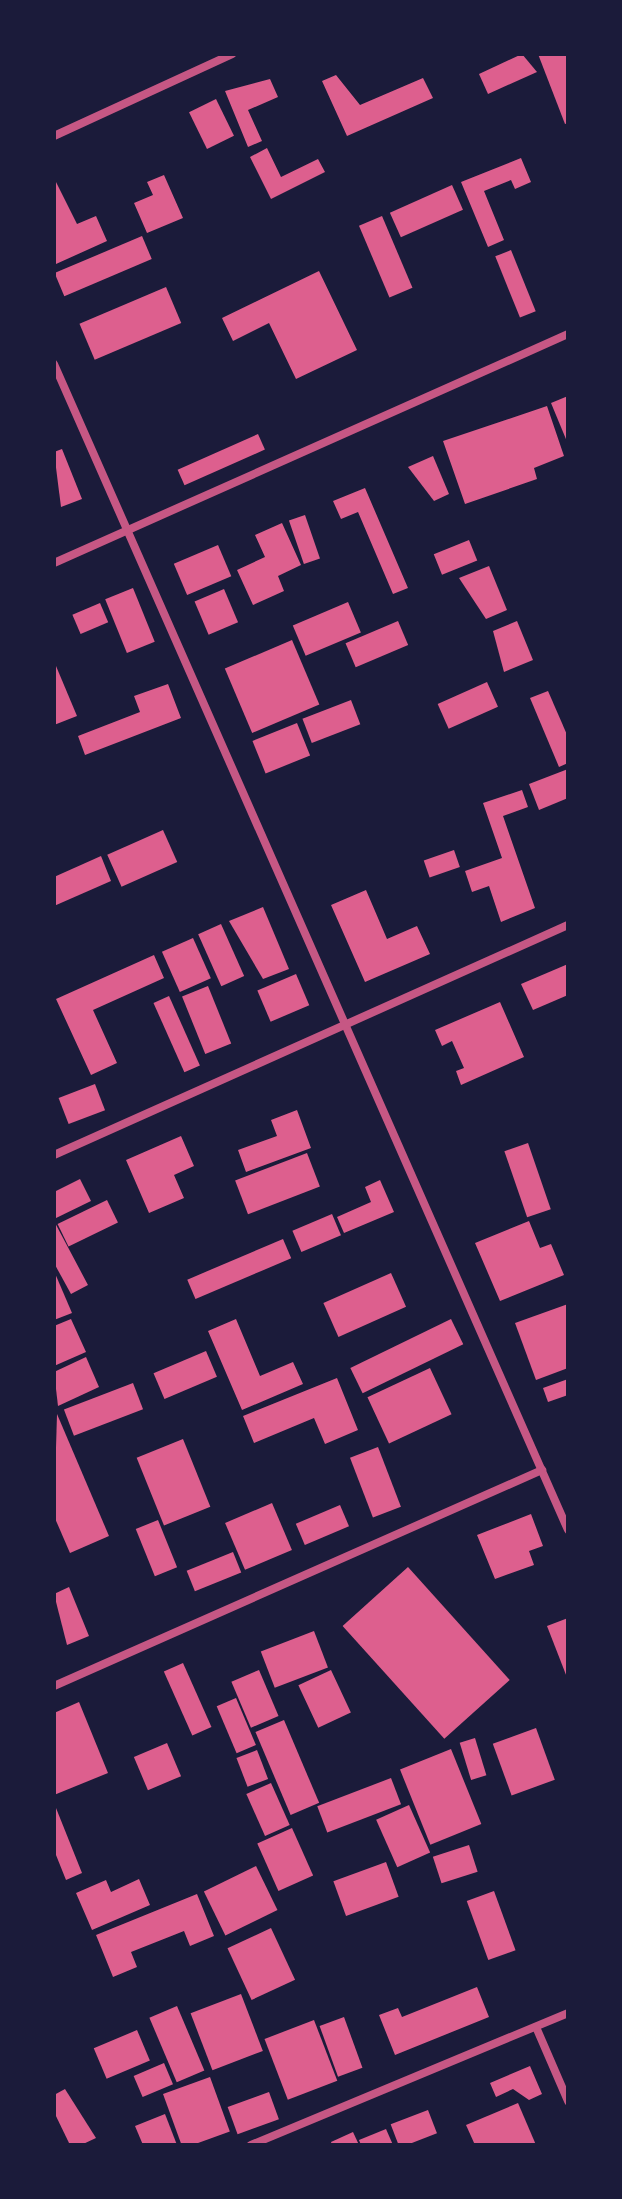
<!DOCTYPE html>
<style>
body{margin:0}
#map{position:relative;width:622px;height:2199px;overflow:hidden;background:#1b1b3a;font-family:"IBM Plex Serif",serif}
div>[style]{position:absolute}
.building>*{inset:0;background:#dd5f8e;transform-origin:0 0}
.minor>*{height:8px;margin:-4px;padding:0 4px;transform-origin:4px;border-radius:4px;background:#c65784}
span{translate:-50% -50%;white-space:nowrap;text-align:center;line-height:1.15;-webkit-text-stroke:6px #1b1b3a;paint-order:stroke}
.frame{position:absolute;inset:0;border:56px solid #1b1b3a;pointer-events:none}
</style>
<div id="map">
<div class="building">
<i style="clip-path:polygon(522px 54px,537px 72px,488px 94px,479px 74px)"></i>
<i style="clip-path:polygon(538px 54px,567px 54px,568px 123px,565px 124px)"></i>
<i style="clip-path:polygon(336px 75px,360px 105px,423px 78px,433px 98px,347px 136px,322px 81px)"></i>
<i style="clip-path:polygon(270px 79px,278px 97px,248px 110px,262px 141px,248px 147px,225px 91px)"></i>
<i style="left:216px;top:99px;width:41px;height:30px;rotate:64deg"></i>
<i style="clip-path:polygon(267px 148px,281px 177px,318px 159px,325px 172px,271px 199px,250px 157px)"></i>
<i style="clip-path:polygon(521px 158px,531px 182px,515px 189px,511px 180px,484px 191px,504px 240px,488px 247px,461px 182px)"></i>
<i style="clip-path:polygon(164px 175px,183px 218px,147px 233px,134px 203px,153px 195px,147px 182px)"></i>
<i style="clip-path:polygon(54px 178px,77px 224px,96px 216px,107px 241px,56px 264px)"></i>
<i style="left:452px;top:185px;width:27px;height:68px;rotate:66deg"></i>
<i style="left:382px;top:216px;width:78px;height:25px;rotate:67deg"></i>
<i style="left:142px;top:236px;width:25px;height:95px;rotate:67deg"></i>
<i style="left:511px;top:250px;width:66px;height:17px;rotate:68deg"></i>
<i style="clip-path:polygon(319px 271px,357px 350px,296px 379px,269px 323px,233px 341px,222px 318px)"></i>
<i style="left:166px;top:287px;width:39px;height:94px;rotate:67deg"></i>
<i style="clip-path:polygon(568px 396px,568px 444px,551px 403px)"></i>
<i style="clip-path:polygon(547px 406px,564px 456px,534px 468px,537px 479px,465px 504px,443px 441px)"></i>
<i style="left:258px;top:434px;width:17px;height:88px;rotate:66deg"></i>
<i style="clip-path:polygon(62px 449px,82px 499px,61px 507px,54px 452px)"></i>
<i style="clip-path:polygon(433px 456px,449px 494px,434px 501px,408px 467px)"></i>
<i style="clip-path:polygon(365px 488px,408px 588px,393px 594px,358px 512px,341px 519px,333px 501px)"></i>
<i style="left:305px;top:515px;width:46px;height:17px;rotate:71deg"></i>
<i style="clip-path:polygon(282px 523px,301px 565px,278px 576px,284px 591px,253px 605px,237px 570px,265px 557px,255px 535px)"></i>
<i style="left:469px;top:540px;width:22px;height:38px;rotate:68deg"></i>
<i style="left:218px;top:545px;width:34px;height:48px;rotate:67deg"></i>
<i style="clip-path:polygon(489px 566px,507px 610px,486px 619px,459px 578px)"></i>
<i style="left:133px;top:588px;width:58px;height:30px;rotate:68deg"></i>
<i style="left:224px;top:589px;width:36px;height:32px;rotate:67deg"></i>
<i style="left:348px;top:602px;width:33px;height:60px;rotate:67deg"></i>
<i style="left:100px;top:603px;width:21px;height:30px;rotate:67deg"></i>
<i style="left:398px;top:621px;width:26px;height:57px;rotate:67deg"></i>
<i style="clip-path:polygon(517px 621px,533px 660px,504px 672px,493px 631px)"></i>
<i style="left:292px;top:640px;width:70px;height:73px;rotate:67deg"></i>
<i style="clip-path:polygon(56px 666px,77px 716px,54px 725px,54px 667px)"></i>
<i style="left:487px;top:682px;width:27px;height:54px;rotate:66deg"></i>
<i style="clip-path:polygon(168px 684px,181px 718px,85px 755px,78px 736px,140px 712px,134px 696px)"></i>
<i style="clip-path:polygon(548px 691px,568px 737px,568px 763px,559px 767px,530px 698px)"></i>
<i style="left:351px;top:700px;width:26px;height:52px;rotate:69deg"></i>
<i style="left:297px;top:723px;width:35px;height:48px;rotate:68deg"></i>
<i style="clip-path:polygon(568px 769px,568px 798px,539px 810px,529px 784px)"></i>
<i style="clip-path:polygon(522px 790px,528px 807px,503px 816px,535px 908px,501px 922px,489px 886px,472px 892px,465px 871px,502px 858px,483px 803px)"></i>
<i style="left:163px;top:830px;width:35px;height:61px;rotate:66deg"></i>
<i style="left:454px;top:850px;width:18px;height:32px;rotate:71deg"></i>
<i style="clip-path:polygon(101px 856px,111px 881px,54px 906px,54px 877px)"></i>
<i style="clip-path:polygon(366px 890px,387px 939px,417px 926px,430px 954px,365px 982px,331px 905px)"></i>
<i style="clip-path:polygon(263px 907px,289px 969px,263px 979px,229px 921px)"></i>
<i style="left:221px;top:924px;width:57px;height:25px;rotate:66deg"></i>
<i style="left:193px;top:938px;width:44px;height:34px;rotate:66deg"></i>
<i style="clip-path:polygon(154px 955px,164px 978px,93px 1010px,117px 1063px,91px 1075px,56px 999px)"></i>
<i style="clip-path:polygon(568px 964px,568px 995px,533px 1010px,521px 984px)"></i>
<i style="left:296px;top:974px;width:34px;height:42px;rotate:67deg"></i>
<i style="left:208px;top:986px;width:62px;height:28px;rotate:68deg"></i>
<i style="left:169px;top:996px;width:76px;height:17px;rotate:66deg"></i>
<i style="clip-path:polygon(500px 1002px,524px 1057px,461px 1085px,456px 1071px,464px 1068px,452px 1041px,442px 1046px,435px 1030px)"></i>
<i style="left:95px;top:1084px;width:28px;height:39px;rotate:69deg"></i>
<i style="clip-path:polygon(297px 1110px,311px 1148px,246px 1172px,238px 1150px,277px 1136px,271px 1120px)"></i>
<i style="clip-path:polygon(181px 1136px,194px 1166px,174px 1175px,184px 1198px,149px 1213px,126px 1160px)"></i>
<i style="left:528px;top:1143px;width:70px;height:25px;rotate:71deg"></i>
<i style="left:307px;top:1153px;width:36px;height:77px;rotate:69deg"></i>
<i style="clip-path:polygon(80px 1179px,91px 1201px,54px 1219px,54px 1192px)"></i>
<i style="clip-path:polygon(380px 1180px,394px 1212px,344px 1233px,337px 1217px,371px 1202px,365px 1187px)"></i>
<i style="left:107px;top:1200px;width:25px;height:55px;rotate:64deg"></i>
<i style="left:332px;top:1214px;width:23px;height:43px;rotate:67deg"></i>
<i style="clip-path:polygon(54px 1221px,88px 1285px,71px 1294px,54px 1263px)"></i>
<i style="clip-path:polygon(529px 1221px,540px 1248px,551px 1244px,564px 1275px,500px 1301px,475px 1243px)"></i>
<i style="left:283px;top:1239px;width:21px;height:104px;rotate:67deg"></i>
<i style="clip-path:polygon(54px 1271px,72px 1313px,54px 1320px)"></i>
<i style="left:391px;top:1273px;width:37px;height:74px;rotate:66deg"></i>
<i style="clip-path:polygon(568px 1304px,568px 1368px,536px 1380px,515px 1323px)"></i>
<i style="clip-path:polygon(71px 1319px,86px 1352px,54px 1366px,54px 1326px)"></i>
<i style="clip-path:polygon(236px 1319px,260px 1376px,293px 1362px,303px 1384px,242px 1410px,208px 1331px)"></i>
<i style="left:451px;top:1319px;width:28px;height:112px;rotate:64deg"></i>
<i style="left:206px;top:1351px;width:28px;height:57px;rotate:67deg"></i>
<i style="clip-path:polygon(86px 1357px,99px 1387px,58px 1406px,54px 1372px)"></i>
<i style="left:430px;top:1368px;width:51px;height:69px;rotate:65deg"></i>
<i style="clip-path:polygon(337px 1378px,358px 1430px,325px 1444px,314px 1418px,254px 1443px,243px 1416px)"></i>
<i style="clip-path:polygon(568px 1379px,568px 1395px,548px 1402px,543px 1388px)"></i>
<i style="left:133px;top:1383px;width:28px;height:74px;rotate:69deg"></i>
<i style="clip-path:polygon(57px 1414px,109px 1536px,70px 1553px,54px 1516px)"></i>
<i style="left:183px;top:1439px;width:73px;height:50px;rotate:68deg"></i>
<i style="left:378px;top:1447px;width:64px;height:30px;rotate:69deg"></i>
<i style="left:272px;top:1503px;width:51px;height:51px;rotate:67deg"></i>
<i style="left:340px;top:1505px;width:23px;height:48px;rotate:67deg"></i>
<i style="clip-path:polygon(531px 1514px,543px 1546px,529px 1551px,534px 1565px,495px 1579px,477px 1535px)"></i>
<i style="left:158px;top:1520px;width:51px;height:24px;rotate:68deg"></i>
<i style="left:233px;top:1552px;width:22px;height:50px;rotate:68deg"></i>
<i style="left:408px;top:1567px;width:152px;height:88px;rotate:48deg"></i>
<i style="clip-path:polygon(69px 1587px,89px 1636px,67px 1645px,54px 1594px)"></i>
<i style="clip-path:polygon(568px 1618px,568px 1680px,547px 1626px)"></i>
<i style="left:314px;top:1631px;width:39px;height:57px;rotate:69deg"></i>
<i style="left:183px;top:1663px;width:70px;height:21px;rotate:66deg"></i>
<i style="left:259px;top:1670px;width:50px;height:30px;rotate:67deg"></i>
<i style="left:331px;top:1670px;width:47px;height:36px;rotate:65deg"></i>
<i style="left:236px;top:1698px;width:51px;height:21px;rotate:67deg"></i>
<i style="clip-path:polygon(79px 1702px,108px 1773px,54px 1795px,54px 1713px)"></i>
<i style="left:284px;top:1720px;width:90px;height:31px;rotate:67deg"></i>
<i style="left:536px;top:1728px;width:55px;height:46px;rotate:70deg"></i>
<i style="left:475px;top:1738px;width:39px;height:16px;rotate:73deg"></i>
<i style="left:167px;top:1743px;width:36px;height:36px;rotate:67deg"></i>
<i style="left:451px;top:1749px;width:81px;height:55px;rotate:68deg"></i>
<i style="left:257px;top:1750px;width:31px;height:22px;rotate:69deg"></i>
<i style="left:391px;top:1778px;width:28px;height:79px;rotate:69deg"></i>
<i style="left:271px;top:1783px;width:46px;height:27px;rotate:66deg"></i>
<i style="clip-path:polygon(54px 1803px,82px 1873px,66px 1880px,54px 1850px)"></i>
<i style="left:409px;top:1805px;width:52px;height:36px;rotate:66deg"></i>
<i style="left:292px;top:1828px;width:52px;height:38px;rotate:66deg"></i>
<i style="left:469px;top:1845px;width:28px;height:38px;rotate:72deg"></i>
<i style="left:386px;top:1862px;width:37px;height:56px;rotate:70deg"></i>
<i style="left:256px;top:1866px;width:49px;height:58px;rotate:64deg"></i>
<i style="clip-path:polygon(139px 1879px,150px 1905px,92px 1930px,76px 1893px,106px 1880px,111px 1892px)"></i>
<i style="left:494px;top:1891px;width:63px;height:29px;rotate:70deg"></i>
<i style="clip-path:polygon(197px 1894px,214px 1936px,190px 1946px,184px 1931px,131px 1952px,137px 1967px,113px 1977px,96px 1935px)"></i>
<i style="left:271px;top:1928px;width:57px;height:48px;rotate:65deg"></i>
<i style="clip-path:polygon(477px 1987px,489px 2017px,395px 2055px,379px 2015px,398px 2008px,402px 2017px)"></i>
<i style="left:241px;top:1994px;width:61px;height:54px;rotate:69deg"></i>
<i style="left:177px;top:2006px;width:70px;height:30px;rotate:67deg"></i>
<i style="left:344px;top:2017px;width:54px;height:26px;rotate:70deg"></i>
<i style="left:314px;top:2020px;width:65px;height:53px;rotate:69deg"></i>
<i style="left:137px;top:2030px;width:33px;height:47px;rotate:67deg"></i>
<i style="left:164px;top:2063px;width:23px;height:33px;rotate:67deg"></i>
<i style="clip-path:polygon(530px 2066px,542px 2094px,529px 2100px,513px 2089px,496px 2097px,490px 2083px)"></i>
<i style="left:210px;top:2077px;width:58px;height:50px;rotate:70deg"></i>
<i style="clip-path:polygon(65px 2089px,96px 2138px,81px 2145px,70px 2145px,54px 2112px,54px 2095px)"></i>
<i style="left:269px;top:2092px;width:29px;height:44px;rotate:70deg"></i>
<i style="clip-path:polygon(518px 2103px,536px 2145px,475px 2145px,466px 2125px)"></i>
<i style="left:428px;top:2110px;width:25px;height:40px;rotate:69deg"></i>
<i style="clip-path:polygon(165px 2114px,177px 2145px,143px 2145px,135px 2126px)"></i>
<i style="clip-path:polygon(386px 2129px,393px 2145px,361px 2145px,359px 2140px)"></i>
<i style="clip-path:polygon(353px 2132px,359px 2145px,332px 2145px,331px 2142px)"></i>
</div>
<div class="minor">
<i style="left:54px;top:136px;width:196px;rotate:-24.7deg"></i>
<i style="left:54px;top:364px;width:1274px;rotate:66.21deg"></i>
<i style="left:54px;top:563px;width:563px;rotate:-24.01deg"></i>
<i style="left:54px;top:1155px;width:563px;rotate:-24.11deg"></i>
<i style="left:54px;top:1686px;width:534px;rotate:-23.88deg"></i>
<i style="left:536px;top:2027px;width:81px;rotate:66.6deg"></i>
<i style="left:251px;top:2145px;width:343px;rotate:-22.6deg"></i>
</div>
<div class="frame"></div>
</div>
